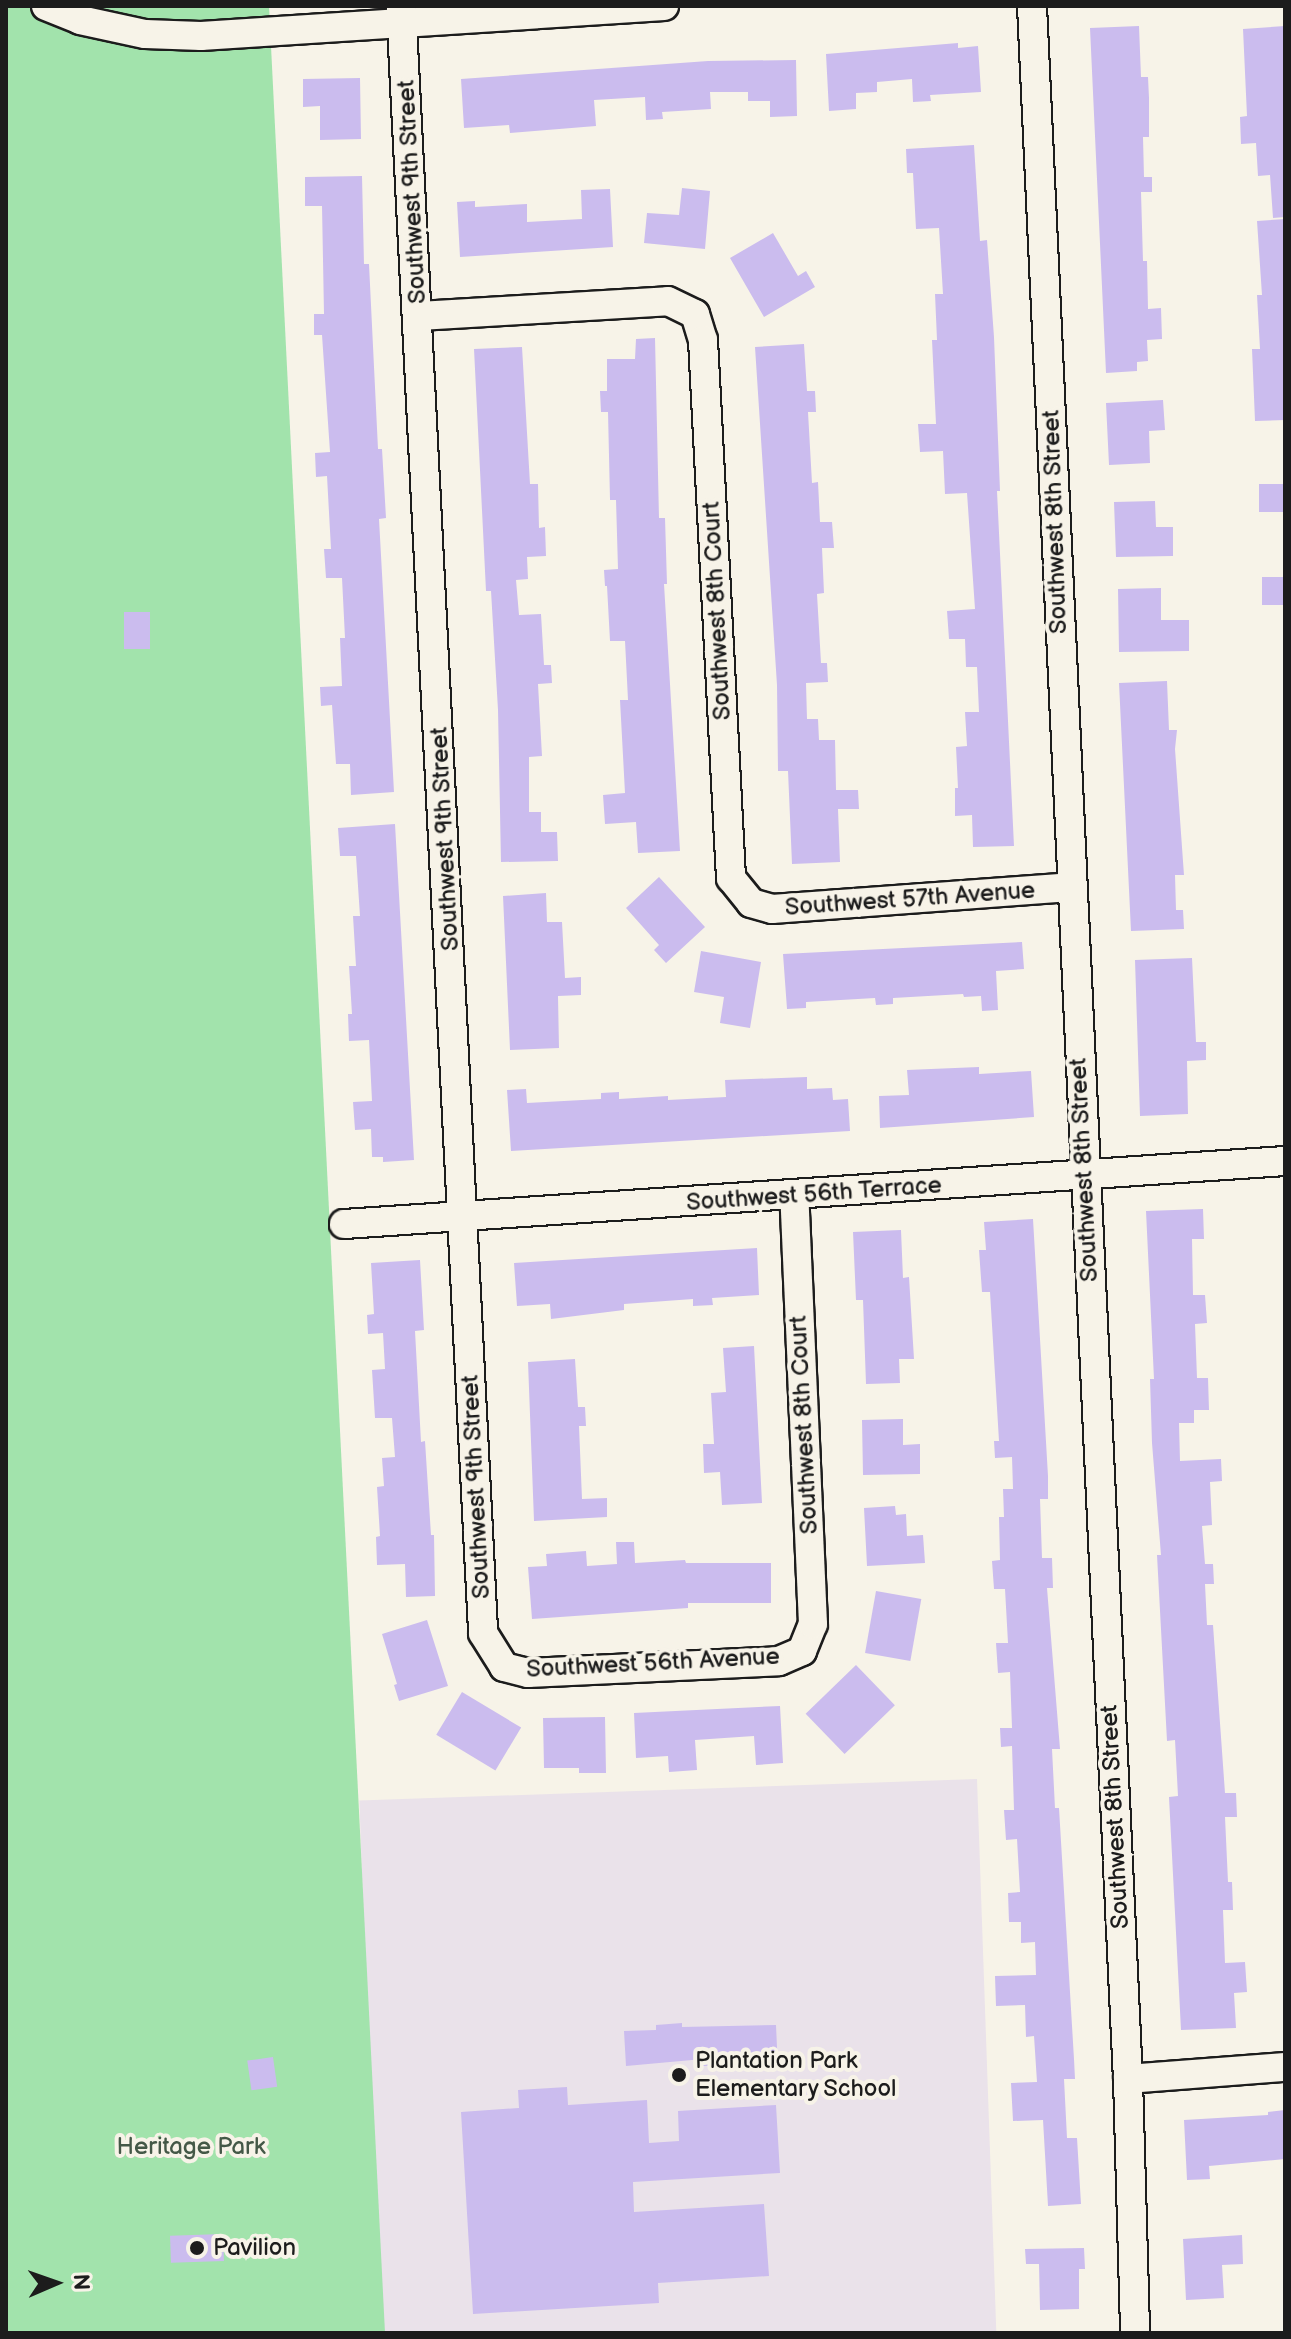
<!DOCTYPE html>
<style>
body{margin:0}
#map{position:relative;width:1291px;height:2339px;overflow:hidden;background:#f7f3e8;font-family:"Balsamiq Sans",sans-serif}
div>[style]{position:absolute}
.built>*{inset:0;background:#eae2ea;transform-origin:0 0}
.green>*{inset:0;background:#a2e3ac}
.building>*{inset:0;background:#cbbcee;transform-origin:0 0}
.roads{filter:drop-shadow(2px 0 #1c1c1c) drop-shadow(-2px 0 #1c1c1c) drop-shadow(0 2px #1c1c1c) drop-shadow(0 -2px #1c1c1c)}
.minor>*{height:28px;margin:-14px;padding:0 14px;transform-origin:14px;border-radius:14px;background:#f7f3e8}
.dots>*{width:22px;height:22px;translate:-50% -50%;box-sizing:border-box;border:4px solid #f7f3e8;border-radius:50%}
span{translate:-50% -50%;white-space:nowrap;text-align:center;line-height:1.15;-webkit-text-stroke:8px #f7f3e8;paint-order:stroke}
.street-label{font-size:24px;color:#1c1c1c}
.poi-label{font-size:24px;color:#1c1c1c}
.left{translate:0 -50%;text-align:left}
.park-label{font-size:24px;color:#445847}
.frame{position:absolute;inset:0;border:8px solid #1c1c1c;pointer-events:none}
.north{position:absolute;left:16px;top:2243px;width:80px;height:80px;-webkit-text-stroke:6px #f7f3e8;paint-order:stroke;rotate:88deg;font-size:22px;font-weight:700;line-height:32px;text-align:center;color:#1c1c1c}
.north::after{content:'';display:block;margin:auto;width:28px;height:36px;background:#1c1c1c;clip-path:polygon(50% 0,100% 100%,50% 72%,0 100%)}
</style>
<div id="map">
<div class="built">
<i style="left:977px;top:1779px;width:554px;height:618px;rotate:88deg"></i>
</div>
<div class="green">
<i style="clip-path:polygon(6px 6px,269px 6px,385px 2333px,6px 2333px)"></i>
</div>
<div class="building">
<i style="clip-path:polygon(1139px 26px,1141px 77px,1148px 77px,1149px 98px,1149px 137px,1143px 137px,1144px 177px,1152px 177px,1152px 192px,1141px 192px,1143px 261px,1147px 261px,1148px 309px,1161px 308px,1162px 339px,1147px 340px,1148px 361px,1137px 362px,1137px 371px,1106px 373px,1090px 28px)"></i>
<i style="clip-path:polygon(1285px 26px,1285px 217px,1273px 218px,1270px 175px,1258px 176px,1256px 143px,1241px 144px,1240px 117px,1247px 116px,1243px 29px)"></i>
<i style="clip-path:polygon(958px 43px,958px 48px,978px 46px,981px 92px,930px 95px,931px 101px,913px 102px,912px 79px,877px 82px,877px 92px,856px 93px,856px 109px,829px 111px,826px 54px)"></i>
<i style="clip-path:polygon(796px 60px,797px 116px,770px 117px,770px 101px,748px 101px,748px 92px,710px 92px,711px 109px,662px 112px,663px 119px,646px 120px,645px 97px,594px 100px,596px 126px,510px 133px,509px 125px,464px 128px,461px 79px,708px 61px)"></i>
<i style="clip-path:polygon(360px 78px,361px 139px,320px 140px,320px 106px,303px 107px,303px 79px)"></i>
<i style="clip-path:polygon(974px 145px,980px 241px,987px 240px,994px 337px,1000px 491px,997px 491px,1014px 846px,973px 847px,972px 815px,955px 816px,955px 788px,958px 788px,956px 747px,967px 746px,965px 712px,979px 712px,977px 667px,966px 667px,965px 639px,949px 639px,947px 611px,975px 609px,967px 493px,945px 494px,943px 451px,920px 452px,918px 424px,936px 424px,932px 340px,937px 340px,935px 294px,943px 294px,939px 228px,916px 229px,913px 173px,907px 173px,906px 149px)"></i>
<i style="clip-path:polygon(362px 176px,364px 264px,369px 264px,378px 449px,382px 449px,386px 518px,379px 519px,394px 792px,351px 795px,350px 764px,336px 764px,332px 705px,321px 706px,320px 687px,342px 686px,340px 638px,345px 638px,342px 578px,326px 578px,324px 549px,331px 549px,327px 476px,316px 477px,315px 453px,330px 452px,322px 335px,314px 335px,314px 314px,324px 314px,322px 206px,305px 206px,305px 177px)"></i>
<i style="clip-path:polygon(682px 188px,710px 191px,705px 249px,644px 243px,647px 213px,679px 215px)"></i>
<i style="clip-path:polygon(610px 189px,613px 247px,460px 257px,457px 202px,475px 201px,475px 207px,527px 204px,527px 222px,582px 219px,581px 190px)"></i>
<i style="clip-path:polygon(1285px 219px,1285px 420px,1255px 421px,1252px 349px,1260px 349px,1257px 295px,1262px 295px,1257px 221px)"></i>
<i style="clip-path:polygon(773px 233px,798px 276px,806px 271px,815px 287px,764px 317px,730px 258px)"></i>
<i style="clip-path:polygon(655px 338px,659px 518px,665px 518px,667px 584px,664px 584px,680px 851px,638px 853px,636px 822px,605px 824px,603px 795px,625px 793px,620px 700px,628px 700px,625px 641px,610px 641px,607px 586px,605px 586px,604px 570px,618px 569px,616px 500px,610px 500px,608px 412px,601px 412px,600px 391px,607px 391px,607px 359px,635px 359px,636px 339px)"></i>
<i style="clip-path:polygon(804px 344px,807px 391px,815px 391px,816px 412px,808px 412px,812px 483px,818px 482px,820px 522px,832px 522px,834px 548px,822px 548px,824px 593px,817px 594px,821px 663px,827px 663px,828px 682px,806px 683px,807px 719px,818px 719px,819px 740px,835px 740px,836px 790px,858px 790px,859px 809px,838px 809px,840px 862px,792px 864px,788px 771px,778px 771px,777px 685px,755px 347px)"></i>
<i style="clip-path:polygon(522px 347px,530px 484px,538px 484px,539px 528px,545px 527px,546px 556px,527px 557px,528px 579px,516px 580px,519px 615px,541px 614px,544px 665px,551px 665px,552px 683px,538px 684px,542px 756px,529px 757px,529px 812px,541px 812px,541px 832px,557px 832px,558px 861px,501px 862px,498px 710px,491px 591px,486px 591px,474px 349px)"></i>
<i style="clip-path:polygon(1163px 400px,1165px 430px,1149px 431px,1150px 463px,1109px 465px,1106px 403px)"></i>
<i style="left:1285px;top:484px;width:28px;height:26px;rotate:90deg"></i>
<i style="clip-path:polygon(1155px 501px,1156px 527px,1173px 527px,1173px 556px,1116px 557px,1114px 502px)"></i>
<i style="left:1285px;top:577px;width:28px;height:23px;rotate:90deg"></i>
<i style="clip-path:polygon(1161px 588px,1161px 620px,1189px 620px,1189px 651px,1119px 652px,1118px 589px)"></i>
<i style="left:124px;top:612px;width:26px;height:37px"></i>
<i style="clip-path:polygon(1167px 681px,1169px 730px,1177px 730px,1175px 749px,1184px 875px,1175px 875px,1176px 910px,1183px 910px,1184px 929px,1131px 931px,1119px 683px)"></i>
<i style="clip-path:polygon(395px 824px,414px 1160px,383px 1162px,383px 1157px,372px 1157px,371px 1129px,355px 1130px,353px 1102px,372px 1101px,369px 1040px,349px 1041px,348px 1014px,352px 1014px,349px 966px,356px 966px,353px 916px,360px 916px,356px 856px,340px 856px,338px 828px)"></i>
<i style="clip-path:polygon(659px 877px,705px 927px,666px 963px,654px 950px,659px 945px,626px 908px)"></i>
<i style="clip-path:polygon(546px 893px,547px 922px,562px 922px,565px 978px,581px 977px,581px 995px,558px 996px,559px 1048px,510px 1050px,503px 896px)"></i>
<i style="clip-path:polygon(1022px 942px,1024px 969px,996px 971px,998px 1010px,982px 1011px,981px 996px,964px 997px,963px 994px,893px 998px,893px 1004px,876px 1005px,875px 998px,806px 1002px,806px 1008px,787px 1009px,783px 954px)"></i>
<i style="clip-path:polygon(701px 951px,761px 962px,750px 1028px,720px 1023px,724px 997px,694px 992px)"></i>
<i style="clip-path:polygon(1192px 958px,1196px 1042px,1206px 1042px,1206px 1060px,1187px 1061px,1188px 1114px,1140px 1116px,1135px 960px)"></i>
<i style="clip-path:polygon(979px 1067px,979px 1074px,1031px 1071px,1034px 1117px,880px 1128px,879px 1096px,909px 1095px,907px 1070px)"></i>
<i style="clip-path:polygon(807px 1077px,807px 1089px,832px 1088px,833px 1100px,848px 1099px,850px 1131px,511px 1151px,507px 1090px,526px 1089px,527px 1103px,601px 1099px,601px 1093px,619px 1092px,619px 1099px,668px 1096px,668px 1100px,726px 1097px,725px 1080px)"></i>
<i style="clip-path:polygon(1203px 1209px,1204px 1239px,1192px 1239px,1193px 1295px,1205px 1295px,1207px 1323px,1195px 1324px,1197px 1378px,1208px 1378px,1209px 1410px,1194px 1410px,1194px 1423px,1179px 1423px,1180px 1461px,1221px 1459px,1222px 1481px,1210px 1482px,1212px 1525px,1202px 1526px,1205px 1564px,1213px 1564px,1214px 1584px,1205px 1584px,1207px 1625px,1213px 1625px,1225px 1793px,1236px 1793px,1237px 1817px,1225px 1817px,1228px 1882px,1232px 1882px,1233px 1910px,1223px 1910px,1225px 1963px,1245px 1962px,1247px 1992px,1234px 1993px,1236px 2028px,1181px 2030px,1169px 1797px,1178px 1796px,1175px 1740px,1167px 1741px,1157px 1555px,1161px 1555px,1152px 1443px,1150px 1379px,1154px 1379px,1146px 1211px)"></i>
<i style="clip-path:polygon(1033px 1219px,1048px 1476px,1048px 1499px,1040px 1499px,1042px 1558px,1052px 1558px,1053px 1588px,1047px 1588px,1060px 1749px,1052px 1749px,1055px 1808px,1059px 1808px,1074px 2059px,1075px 2079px,1064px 2079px,1067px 2138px,1077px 2138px,1081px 2204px,1048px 2206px,1043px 2120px,1013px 2121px,1011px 2083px,1037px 2082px,1034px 2036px,1026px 2037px,1025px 2005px,996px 2006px,995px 1976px,1036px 1975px,1035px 1942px,1021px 1943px,1021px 1922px,1009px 1922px,1008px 1893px,1020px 1892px,1017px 1839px,1006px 1840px,1004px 1810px,1014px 1810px,1012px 1746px,1001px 1747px,1000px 1728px,1012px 1728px,1010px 1672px,998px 1673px,996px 1643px,1008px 1643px,1005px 1589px,994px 1589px,992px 1561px,1000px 1560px,999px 1517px,1004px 1517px,1003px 1489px,1013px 1489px,1012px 1457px,995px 1458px,994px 1441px,999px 1441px,990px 1292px,982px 1292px,979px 1250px,986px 1250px,984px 1222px)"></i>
<i style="clip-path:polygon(901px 1230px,903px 1278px,909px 1277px,914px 1359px,899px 1359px,900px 1383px,866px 1384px,863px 1300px,856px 1300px,853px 1232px)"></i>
<i style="clip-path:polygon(757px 1248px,759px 1295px,712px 1298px,713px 1305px,693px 1306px,693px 1299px,624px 1304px,624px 1310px,551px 1319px,550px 1304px,517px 1306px,514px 1263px)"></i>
<i style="clip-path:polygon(420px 1260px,424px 1330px,415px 1331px,421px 1442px,425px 1441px,431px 1535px,434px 1535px,435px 1596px,406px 1597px,405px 1564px,377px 1565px,376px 1537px,380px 1536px,377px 1487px,384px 1486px,382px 1458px,395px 1457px,392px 1418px,375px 1418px,372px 1370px,385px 1369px,383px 1333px,368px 1334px,367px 1315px,374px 1314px,371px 1263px)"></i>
<i style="clip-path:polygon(754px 1346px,762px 1503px,722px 1505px,720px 1472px,704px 1473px,703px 1444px,714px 1444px,711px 1393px,726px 1392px,723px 1348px)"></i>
<i style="clip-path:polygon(575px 1359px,578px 1407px,585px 1407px,586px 1426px,579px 1426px,582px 1499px,607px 1498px,607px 1517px,534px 1521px,528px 1362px)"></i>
<i style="clip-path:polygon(903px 1419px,903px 1445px,920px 1444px,920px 1474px,863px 1475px,862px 1420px)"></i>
<i style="clip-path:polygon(895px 1506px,896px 1515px,906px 1514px,907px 1536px,923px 1535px,925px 1563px,867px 1566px,864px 1508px)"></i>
<i style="clip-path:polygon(616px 1542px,634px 1542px,635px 1563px,685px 1560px,686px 1563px,771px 1563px,771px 1603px,688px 1603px,688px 1608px,532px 1619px,528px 1567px,547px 1566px,546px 1554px,586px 1551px,587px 1566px,617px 1564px)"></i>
<i style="left:876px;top:1591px;width:46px;height:63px;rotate:10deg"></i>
<i style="clip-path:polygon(427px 1620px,448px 1686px,399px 1701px,394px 1685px,397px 1684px,382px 1634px)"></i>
<i style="left:856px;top:1665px;width:56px;height:70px;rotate:46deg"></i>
<i style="left:462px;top:1692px;width:69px;height:50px;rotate:31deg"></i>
<i style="clip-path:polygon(780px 1706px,783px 1763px,756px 1765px,754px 1736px,695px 1740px,697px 1770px,669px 1772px,668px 1756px,636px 1758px,634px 1713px)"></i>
<i style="clip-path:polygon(605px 1717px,606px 1773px,579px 1773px,579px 1768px,544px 1768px,543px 1718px)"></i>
<i style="clip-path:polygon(682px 2023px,682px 2027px,776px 2025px,778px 2069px,751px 2070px,750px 2064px,703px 2066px,703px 2059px,626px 2066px,624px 2031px,656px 2030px,656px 2025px)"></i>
<i style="left:273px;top:2057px;width:30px;height:26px;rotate:82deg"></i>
<i style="clip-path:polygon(567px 2087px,568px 2105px,647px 2100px,649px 2143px,679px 2141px,678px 2111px,776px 2105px,780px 2173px,633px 2182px,634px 2212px,764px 2204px,769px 2276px,658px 2283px,659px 2303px,473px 2314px,461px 2112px,519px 2108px,518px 2090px)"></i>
<i style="clip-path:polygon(1285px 2110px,1285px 2159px,1209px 2166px,1210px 2179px,1187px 2180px,1184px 2120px,1268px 2115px,1268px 2112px)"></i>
<i style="left:223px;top:2234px;width:27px;height:53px;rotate:88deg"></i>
<i style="clip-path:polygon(1242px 2235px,1243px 2264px,1222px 2265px,1224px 2298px,1186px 2300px,1183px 2239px)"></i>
<i style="clip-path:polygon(1084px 2248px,1085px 2269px,1079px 2269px,1079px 2309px,1040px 2310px,1039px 2264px,1026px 2264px,1025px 2249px)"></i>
</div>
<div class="roads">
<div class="minor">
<i style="left:46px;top:6px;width:37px;rotate:22deg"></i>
<i style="left:80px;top:20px;width:66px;rotate:12.2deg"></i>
<i style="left:145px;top:34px;width:56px;rotate:2deg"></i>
<i style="left:201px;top:36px;width:464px;rotate:-3.7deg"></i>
<i style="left:401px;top:6px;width:1629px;rotate:87.11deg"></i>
<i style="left:483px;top:1633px;width:40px;rotate:58deg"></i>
<i style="left:504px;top:1667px;width:25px;rotate:14deg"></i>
<i style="left:528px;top:1673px;width:251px;rotate:-2.7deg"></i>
<i style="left:779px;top:1661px;width:25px;rotate:-23deg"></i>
<i style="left:802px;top:1651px;width:29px;rotate:-68deg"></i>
<i style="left:813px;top:1624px;width:428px;rotate:-92.5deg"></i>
<i style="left:1032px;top:6px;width:2075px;rotate:87.35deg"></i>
<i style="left:1128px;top:2079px;width:254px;rotate:88.4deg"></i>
<i style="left:419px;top:316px;width:249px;rotate:-3.4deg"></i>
<i style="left:668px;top:301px;width:30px;rotate:26deg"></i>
<i style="left:695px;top:314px;width:27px;rotate:73deg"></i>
<i style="left:703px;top:340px;width:539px;rotate:87.02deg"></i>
<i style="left:731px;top:878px;width:32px;rotate:51deg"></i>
<i style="left:751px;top:903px;width:22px;rotate:16deg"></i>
<i style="left:772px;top:909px;width:299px;rotate:-4.2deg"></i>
<i style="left:344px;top:1224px;width:943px;rotate:-3.83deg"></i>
<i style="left:1128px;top:2079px;width:157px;rotate:-4.4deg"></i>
</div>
</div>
<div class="dots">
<i style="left:679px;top:2075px;background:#1c1c1c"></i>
<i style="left:197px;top:2248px;background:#1c1c1c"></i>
</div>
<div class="street-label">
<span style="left:412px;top:192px;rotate:-93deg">Southwest 9th Street</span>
<span style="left:1055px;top:522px;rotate:-92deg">Southwest 8th Street</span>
<span style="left:717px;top:611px;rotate:-93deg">Southwest 8th Court</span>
<span style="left:445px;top:839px;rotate:-93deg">Southwest 9th Street</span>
<span style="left:910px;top:899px;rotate:-4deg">Southwest 57th Avenue</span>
<span style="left:1084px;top:1170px;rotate:-93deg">Southwest 8th Street</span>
<span style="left:814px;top:1194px;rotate:-4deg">Southwest 56th Terrace</span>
<span style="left:804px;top:1425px;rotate:-93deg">Southwest 8th Court</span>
<span style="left:476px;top:1487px;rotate:-93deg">Southwest 9th Street</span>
<span style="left:653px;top:1663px;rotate:-3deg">Southwest 56th Avenue</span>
<span style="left:1115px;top:1817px;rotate:-93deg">Southwest 8th Street</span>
</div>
<div class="poi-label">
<span class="left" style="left:695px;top:2075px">Plantation Park<br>Elementary School</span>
<span class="left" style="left:213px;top:2248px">Pavilion</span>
</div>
<div class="park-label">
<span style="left:191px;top:2147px">Heritage Park</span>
</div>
<div class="frame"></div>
<div class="north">N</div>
</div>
